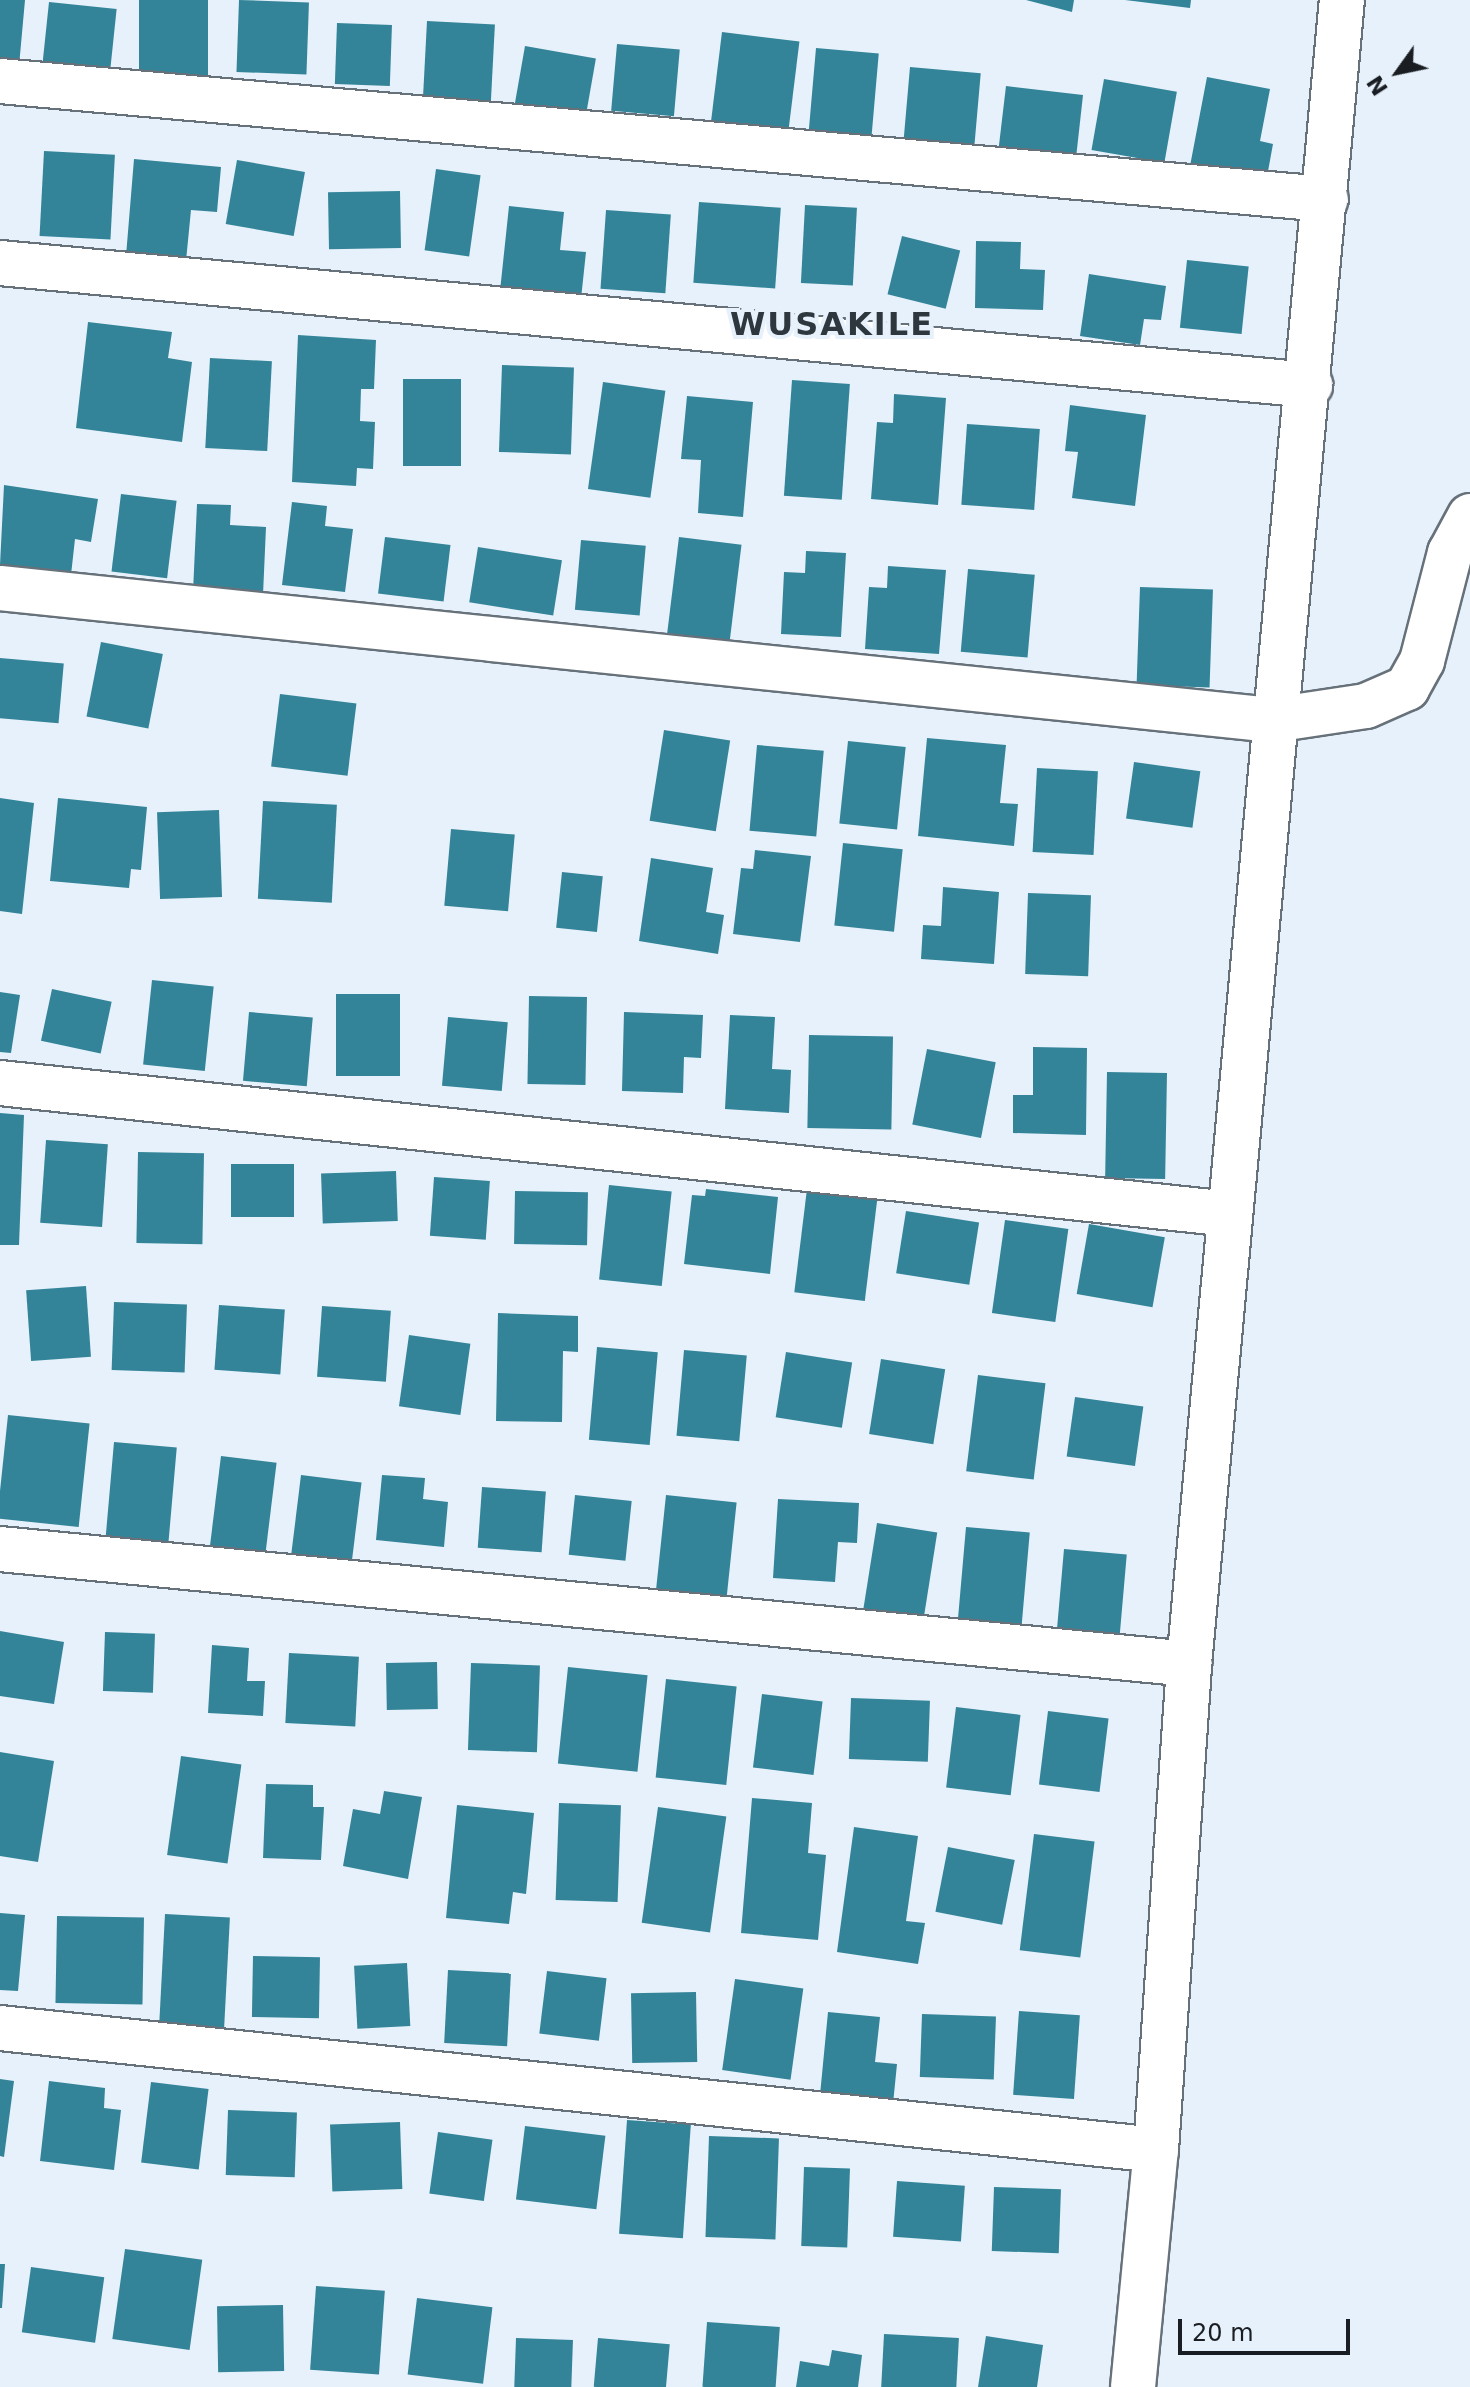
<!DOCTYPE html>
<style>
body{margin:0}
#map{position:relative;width:1470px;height:2387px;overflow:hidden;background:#e6f1fb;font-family:"DejaVu Sans",sans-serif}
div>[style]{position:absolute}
.building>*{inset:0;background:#338498;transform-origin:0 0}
.roads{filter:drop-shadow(2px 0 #67717a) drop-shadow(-2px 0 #67717a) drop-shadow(0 2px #67717a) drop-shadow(0 -2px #67717a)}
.street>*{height:44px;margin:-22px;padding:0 22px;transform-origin:22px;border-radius:22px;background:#fff}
span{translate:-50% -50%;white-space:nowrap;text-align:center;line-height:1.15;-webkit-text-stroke:8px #e6f1fb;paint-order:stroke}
.district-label{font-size:32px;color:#2e373e;font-weight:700;letter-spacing:2px}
.north{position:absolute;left:1358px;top:32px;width:80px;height:80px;-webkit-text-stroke:6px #e6f1fb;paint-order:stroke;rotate:237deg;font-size:22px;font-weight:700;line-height:32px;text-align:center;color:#1a1e22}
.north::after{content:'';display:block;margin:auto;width:28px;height:36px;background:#1a1e22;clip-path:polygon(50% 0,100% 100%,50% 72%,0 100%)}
.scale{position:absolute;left:1178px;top:2319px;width:172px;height:36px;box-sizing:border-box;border:4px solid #1a1e22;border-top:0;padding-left:10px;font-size:24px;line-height:28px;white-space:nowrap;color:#1a1e22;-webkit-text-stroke:6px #e6f1fb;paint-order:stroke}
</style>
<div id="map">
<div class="building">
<i style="clip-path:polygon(0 0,25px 0,19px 66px,0 64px)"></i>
<i style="left:139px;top:0;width:69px;height:81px"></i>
<i style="left:239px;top:0;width:70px;height:72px;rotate:2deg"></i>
<i style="clip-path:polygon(1026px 0,1074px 0,1072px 12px)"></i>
<i style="clip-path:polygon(1125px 0,1191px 0,1190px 8px)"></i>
<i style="left:49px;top:2px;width:68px;height:78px;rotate:6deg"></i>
<i style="left:427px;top:21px;width:68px;height:90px;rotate:3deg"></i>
<i style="left:337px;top:23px;width:55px;height:61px;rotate:2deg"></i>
<i style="left:722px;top:32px;width:78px;height:99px;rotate:7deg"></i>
<i style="left:617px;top:44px;width:63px;height:67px;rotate:5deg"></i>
<i style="left:525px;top:46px;width:72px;height:69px;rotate:10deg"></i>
<i style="left:816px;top:48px;width:63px;height:95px;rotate:5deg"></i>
<i style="left:910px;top:67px;width:71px;height:83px;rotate:5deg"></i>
<i style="clip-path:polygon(1207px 77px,1270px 89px,1260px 141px,1273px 144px,1266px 182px,1190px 166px)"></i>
<i style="left:1104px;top:79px;width:74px;height:72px;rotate:10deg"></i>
<i style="clip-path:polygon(1006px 86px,1083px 95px,1076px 158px,997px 162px)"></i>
<i style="left:44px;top:151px;width:71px;height:85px;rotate:3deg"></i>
<i style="clip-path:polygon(134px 159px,221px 167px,217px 212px,191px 210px,186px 261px,126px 256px)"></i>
<i style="left:237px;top:160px;width:69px;height:65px;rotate:10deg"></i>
<i style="left:436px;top:169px;width:45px;height:82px;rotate:8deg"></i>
<i style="left:400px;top:191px;width:57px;height:72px;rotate:89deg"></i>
<i style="left:699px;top:202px;width:82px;height:81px;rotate:4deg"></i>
<i style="left:805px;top:205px;width:52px;height:78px;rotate:3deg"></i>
<i style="clip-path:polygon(509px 206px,564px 212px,560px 250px,586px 252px,581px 299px,500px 291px)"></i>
<i style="left:606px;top:210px;width:65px;height:79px;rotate:4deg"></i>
<i style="left:902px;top:236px;width:60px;height:60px;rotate:14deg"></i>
<i style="clip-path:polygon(976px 241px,1021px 242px,1020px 269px,1045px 270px,1043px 310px,975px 308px)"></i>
<i style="left:1187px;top:260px;width:62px;height:68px;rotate:6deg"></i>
<i style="clip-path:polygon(1089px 274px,1166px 286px,1161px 320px,1144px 319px,1140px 345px,1080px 336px)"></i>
<i style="clip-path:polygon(88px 322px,172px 332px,168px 358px,192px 362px,182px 442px,76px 428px)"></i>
<i style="clip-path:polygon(298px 335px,376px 340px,374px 389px,361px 389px,360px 421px,375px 422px,373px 469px,357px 468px,356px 486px,292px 482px)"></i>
<i style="left:210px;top:358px;width:62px;height:90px;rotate:3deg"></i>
<i style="left:502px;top:365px;width:72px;height:87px;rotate:2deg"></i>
<i style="left:461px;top:379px;width:87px;height:58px;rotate:90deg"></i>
<i style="left:792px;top:380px;width:58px;height:116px;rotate:4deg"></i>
<i style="left:603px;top:382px;width:63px;height:108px;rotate:8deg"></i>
<i style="clip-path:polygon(894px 394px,946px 398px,938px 505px,871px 499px,877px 422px,893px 423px)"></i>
<i style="clip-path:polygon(687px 396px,753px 402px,743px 517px,698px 513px,701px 460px,681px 459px)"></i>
<i style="clip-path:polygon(1070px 405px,1146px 415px,1135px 506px,1072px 498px,1078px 452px,1065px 451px)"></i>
<i style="left:967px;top:424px;width:73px;height:81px;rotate:4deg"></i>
<i style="clip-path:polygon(4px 485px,98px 499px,91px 542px,75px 539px,71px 575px,0 565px)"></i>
<i style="left:121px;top:494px;width:56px;height:78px;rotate:7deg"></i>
<i style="clip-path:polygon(292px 502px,327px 506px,325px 526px,353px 529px,345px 592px,282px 585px)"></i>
<i style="clip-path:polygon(197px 504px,231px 505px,230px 525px,266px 527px,263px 595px,193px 592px)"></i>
<i style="left:385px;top:537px;width:66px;height:57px;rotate:7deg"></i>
<i style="left:679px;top:537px;width:63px;height:97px;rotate:7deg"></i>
<i style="left:581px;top:540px;width:65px;height:70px;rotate:5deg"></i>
<i style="left:478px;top:547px;width:85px;height:56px;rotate:9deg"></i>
<i style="clip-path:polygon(806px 551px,846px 553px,841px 637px,781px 634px,784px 572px,805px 573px)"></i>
<i style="clip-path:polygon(888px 566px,946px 570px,939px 654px,865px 649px,869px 587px,887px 588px)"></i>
<i style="left:968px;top:569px;width:67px;height:83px;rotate:5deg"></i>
<i style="left:1140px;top:587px;width:73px;height:98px;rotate:2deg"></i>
<i style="left:101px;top:642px;width:63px;height:76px;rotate:11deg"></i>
<i style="left:0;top:658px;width:64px;height:60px;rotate:5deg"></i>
<i style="left:280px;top:694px;width:77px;height:73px;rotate:7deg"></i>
<i style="left:664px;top:730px;width:67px;height:92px;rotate:9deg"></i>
<i style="clip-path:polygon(927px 738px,1006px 745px,1000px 803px,1018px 804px,1014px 846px,918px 836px)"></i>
<i style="left:848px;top:741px;width:58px;height:83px;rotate:6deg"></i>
<i style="left:757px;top:745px;width:67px;height:86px;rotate:5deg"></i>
<i style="left:1134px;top:762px;width:67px;height:57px;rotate:8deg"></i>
<i style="left:1037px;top:768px;width:61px;height:84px;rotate:3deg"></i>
<i style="clip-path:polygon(0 798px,34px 803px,22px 914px,0 911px)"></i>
<i style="clip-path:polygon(58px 798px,147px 807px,141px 870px,131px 869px,129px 888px,50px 881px)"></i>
<i style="left:263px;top:801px;width:74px;height:98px;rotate:3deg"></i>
<i style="left:219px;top:810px;width:87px;height:62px;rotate:88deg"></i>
<i style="left:451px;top:829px;width:64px;height:77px;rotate:5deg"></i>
<i style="left:843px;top:843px;width:60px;height:83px;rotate:6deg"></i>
<i style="clip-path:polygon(755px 850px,811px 856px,800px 942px,733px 934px,741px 868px,753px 869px)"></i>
<i style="clip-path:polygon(651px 858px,713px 868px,706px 912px,724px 915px,718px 954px,639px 941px)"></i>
<i style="left:562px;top:872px;width:41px;height:56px;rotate:6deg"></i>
<i style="clip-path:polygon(943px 887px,999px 892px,994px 964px,921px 959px,923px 925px,941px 926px)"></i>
<i style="left:1028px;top:893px;width:63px;height:81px;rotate:2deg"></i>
<i style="left:152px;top:980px;width:62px;height:85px;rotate:6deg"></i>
<i style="left:52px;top:989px;width:61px;height:53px;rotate:12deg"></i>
<i style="clip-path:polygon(0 992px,20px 995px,11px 1053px,0 1052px)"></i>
<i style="left:336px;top:994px;width:64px;height:82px"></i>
<i style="left:529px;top:996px;width:58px;height:88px;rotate:1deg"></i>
<i style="left:249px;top:1012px;width:64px;height:69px;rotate:5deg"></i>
<i style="clip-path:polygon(624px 1012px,703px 1015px,701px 1058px,684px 1057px,683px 1093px,622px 1091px)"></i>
<i style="clip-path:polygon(730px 1015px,775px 1017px,772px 1069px,791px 1070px,789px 1113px,725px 1109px)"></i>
<i style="left:448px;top:1017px;width:60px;height:69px;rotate:5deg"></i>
<i style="left:809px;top:1035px;width:84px;height:93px;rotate:1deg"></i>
<i style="clip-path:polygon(1033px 1047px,1087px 1048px,1086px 1135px,1013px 1133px,1013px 1095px,1033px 1095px)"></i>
<i style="left:927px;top:1049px;width:70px;height:77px;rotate:11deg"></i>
<i style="left:1107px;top:1072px;width:60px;height:106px;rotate:1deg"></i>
<i style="clip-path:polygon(0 1113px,24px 1115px,19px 1245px,0 1245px)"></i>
<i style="left:46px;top:1140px;width:62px;height:83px;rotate:4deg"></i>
<i style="left:138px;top:1152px;width:66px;height:91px;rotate:1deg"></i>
<i style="left:231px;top:1164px;width:63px;height:53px"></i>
<i style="left:396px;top:1171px;width:50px;height:75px;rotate:88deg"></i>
<i style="left:434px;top:1177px;width:56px;height:59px;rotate:4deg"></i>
<i style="left:609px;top:1185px;width:63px;height:95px;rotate:6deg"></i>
<i style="clip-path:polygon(706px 1189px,778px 1197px,770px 1274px,684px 1264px,692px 1195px,705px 1196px)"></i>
<i style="left:807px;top:1189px;width:71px;height:104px;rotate:7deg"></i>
<i style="left:515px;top:1191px;width:73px;height:53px;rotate:1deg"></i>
<i style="left:906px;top:1211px;width:74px;height:63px;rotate:9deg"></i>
<i style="left:1005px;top:1220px;width:64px;height:94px;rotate:8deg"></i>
<i style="left:1089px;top:1224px;width:77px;height:71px;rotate:10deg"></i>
<i style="left:86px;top:1286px;width:71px;height:60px;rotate:86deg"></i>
<i style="left:114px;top:1302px;width:73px;height:68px;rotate:2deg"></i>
<i style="left:219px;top:1305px;width:66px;height:65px;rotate:4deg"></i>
<i style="left:322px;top:1306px;width:69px;height:71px;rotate:4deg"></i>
<i style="clip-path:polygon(498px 1313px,578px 1316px,578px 1352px,563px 1351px,562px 1422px,496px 1421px)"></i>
<i style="left:409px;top:1335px;width:62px;height:72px;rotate:8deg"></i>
<i style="left:597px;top:1347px;width:61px;height:93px;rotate:5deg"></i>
<i style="left:684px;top:1350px;width:63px;height:86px;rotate:5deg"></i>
<i style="left:786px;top:1352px;width:67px;height:66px;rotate:9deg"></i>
<i style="left:881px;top:1359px;width:65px;height:76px;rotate:9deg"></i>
<i style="left:978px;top:1375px;width:68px;height:97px;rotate:7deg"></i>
<i style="left:1075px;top:1397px;width:69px;height:60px;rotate:8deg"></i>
<i style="left:8px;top:1415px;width:82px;height:104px;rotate:6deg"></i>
<i style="left:114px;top:1442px;width:63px;height:103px;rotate:5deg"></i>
<i style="left:221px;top:1456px;width:56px;height:97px;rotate:7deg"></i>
<i style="left:301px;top:1475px;width:61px;height:90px;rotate:7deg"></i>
<i style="clip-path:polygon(382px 1475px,425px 1478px,423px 1499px,448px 1502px,444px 1547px,376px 1540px)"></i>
<i style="left:482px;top:1487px;width:64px;height:61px;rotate:4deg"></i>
<i style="left:575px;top:1495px;width:57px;height:60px;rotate:6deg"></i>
<i style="left:666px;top:1495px;width:71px;height:96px;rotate:6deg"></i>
<i style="clip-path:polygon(778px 1499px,859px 1503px,857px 1543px,838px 1542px,835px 1582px,773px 1578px)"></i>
<i style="left:877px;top:1523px;width:61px;height:92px;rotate:9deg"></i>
<i style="left:966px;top:1527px;width:64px;height:96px;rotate:5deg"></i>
<i style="left:1064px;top:1549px;width:63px;height:84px;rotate:5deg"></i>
<i style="clip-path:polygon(0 1631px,64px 1642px,54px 1704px,0 1696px)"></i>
<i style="left:105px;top:1632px;width:50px;height:59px;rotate:2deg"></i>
<i style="clip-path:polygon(212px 1645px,249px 1648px,247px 1681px,265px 1681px,263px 1716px,208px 1713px)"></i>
<i style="left:289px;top:1653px;width:70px;height:70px;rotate:3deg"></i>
<i style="left:437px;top:1662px;width:47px;height:51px;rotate:89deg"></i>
<i style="left:471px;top:1663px;width:69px;height:87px;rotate:2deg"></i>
<i style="left:568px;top:1667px;width:80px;height:97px;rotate:6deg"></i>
<i style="left:666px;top:1679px;width:71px;height:99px;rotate:6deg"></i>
<i style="left:762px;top:1694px;width:61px;height:74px;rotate:7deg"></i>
<i style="left:851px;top:1698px;width:79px;height:61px;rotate:2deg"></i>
<i style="left:956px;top:1707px;width:65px;height:81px;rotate:7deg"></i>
<i style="left:1048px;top:1711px;width:61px;height:74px;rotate:7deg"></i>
<i style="clip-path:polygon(0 1752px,54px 1761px,38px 1862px,0 1856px)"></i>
<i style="left:181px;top:1756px;width:61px;height:100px;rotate:8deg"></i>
<i style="clip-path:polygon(266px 1784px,313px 1785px,313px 1807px,324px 1807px,321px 1860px,263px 1858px)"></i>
<i style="clip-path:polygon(384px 1791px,422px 1797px,408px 1879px,343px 1866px,353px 1809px,380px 1814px)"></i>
<i style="clip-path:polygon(752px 1798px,812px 1803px,808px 1853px,826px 1855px,818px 1940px,741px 1933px)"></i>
<i style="left:559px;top:1803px;width:62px;height:97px;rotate:2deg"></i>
<i style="clip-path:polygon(457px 1805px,534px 1813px,526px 1894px,513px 1892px,509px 1924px,446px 1918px)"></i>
<i style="left:658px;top:1807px;width:69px;height:117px;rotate:8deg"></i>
<i style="clip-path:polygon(854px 1827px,918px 1836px,906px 1921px,925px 1923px,918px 1964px,837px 1952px)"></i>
<i style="left:1034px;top:1834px;width:61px;height:117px;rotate:7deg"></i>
<i style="left:948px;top:1847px;width:68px;height:66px;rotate:11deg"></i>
<i style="clip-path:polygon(0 1913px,25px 1915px,18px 1991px,0 1990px)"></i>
<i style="left:165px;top:1914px;width:65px;height:116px;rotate:3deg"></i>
<i style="left:57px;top:1916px;width:87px;height:87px;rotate:1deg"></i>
<i style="left:253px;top:1956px;width:67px;height:61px;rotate:1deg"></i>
<i style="left:407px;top:1963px;width:63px;height:53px;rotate:87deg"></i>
<i style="left:448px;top:1970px;width:63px;height:73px;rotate:3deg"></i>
<i style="left:547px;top:1971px;width:60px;height:63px;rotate:7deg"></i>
<i style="left:735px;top:1979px;width:69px;height:92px;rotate:8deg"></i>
<i style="left:696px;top:1992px;width:70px;height:65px;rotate:89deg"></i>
<i style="left:1019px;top:2011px;width:61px;height:84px;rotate:4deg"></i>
<i style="clip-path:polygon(828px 2012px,880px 2017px,875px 2062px,897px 2064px,893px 2104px,820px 2095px)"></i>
<i style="left:922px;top:2014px;width:74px;height:63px;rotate:2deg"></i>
<i style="clip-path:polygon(0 2079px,14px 2081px,4px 2157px,0 2156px)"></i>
<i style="clip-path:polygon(49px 2081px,105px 2088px,104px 2108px,121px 2110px,114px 2170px,40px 2161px)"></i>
<i style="left:151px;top:2082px;width:58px;height:81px;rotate:7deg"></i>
<i style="left:228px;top:2110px;width:69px;height:65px;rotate:2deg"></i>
<i style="left:627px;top:2120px;width:64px;height:114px;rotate:4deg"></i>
<i style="left:400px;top:2122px;width:67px;height:70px;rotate:88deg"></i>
<i style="left:525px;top:2126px;width:81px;height:74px;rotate:7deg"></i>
<i style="left:438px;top:2132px;width:55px;height:62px;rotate:8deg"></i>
<i style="left:709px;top:2136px;width:70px;height:101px;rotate:2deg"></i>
<i style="left:804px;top:2167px;width:46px;height:79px;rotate:2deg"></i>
<i style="left:897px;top:2181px;width:68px;height:56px;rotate:4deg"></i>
<i style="left:994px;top:2187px;width:67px;height:64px;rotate:2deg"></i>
<i style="left:125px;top:2249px;width:78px;height:91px;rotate:8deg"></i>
<i style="clip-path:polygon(0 2264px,5px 2264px,2px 2308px,0 2308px)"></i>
<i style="left:31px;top:2267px;width:74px;height:66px;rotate:8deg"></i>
<i style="left:316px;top:2286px;width:69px;height:84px;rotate:4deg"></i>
<i style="left:417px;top:2298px;width:76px;height:77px;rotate:7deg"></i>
<i style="left:283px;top:2305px;width:66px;height:66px;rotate:89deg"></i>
<i style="left:707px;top:2322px;width:73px;height:65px;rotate:4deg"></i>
<i style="left:884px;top:2334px;width:75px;height:53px;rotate:3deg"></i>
<i style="clip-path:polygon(986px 2336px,1043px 2345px,1037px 2387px,978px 2387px)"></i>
<i style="left:516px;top:2338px;width:57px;height:49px;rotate:2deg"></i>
<i style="left:598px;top:2338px;width:72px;height:49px;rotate:5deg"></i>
<i style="clip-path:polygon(832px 2350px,862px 2355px,858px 2387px,796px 2387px,800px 2361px,829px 2366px)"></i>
</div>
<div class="roads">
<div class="street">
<i style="left:0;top:81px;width:1331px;rotate:5.09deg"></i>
<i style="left:0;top:263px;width:1316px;rotate:5.32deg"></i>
<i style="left:0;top:588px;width:1280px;rotate:5.92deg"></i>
<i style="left:1273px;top:720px;width:94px;rotate:-8.6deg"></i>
<i style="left:1366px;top:706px;width:45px;rotate:-23.7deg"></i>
<i style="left:1407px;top:688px;width:31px;rotate:-61deg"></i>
<i style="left:1422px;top:661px;width:112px;rotate:-75.5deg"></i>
<i style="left:1450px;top:553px;width:42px;rotate:-61.6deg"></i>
<i style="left:0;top:1083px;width:1236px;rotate:6.08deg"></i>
<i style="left:0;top:1549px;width:1195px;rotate:5.52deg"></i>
<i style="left:0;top:2028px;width:1162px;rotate:6.02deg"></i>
<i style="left:1133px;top:2387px;width:238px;rotate:-84.5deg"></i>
<i style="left:1156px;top:2150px;width:487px;rotate:-86.1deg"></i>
<i style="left:1189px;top:1664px;width:1671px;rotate:-84.75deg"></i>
</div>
</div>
<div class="district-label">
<span style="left:832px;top:324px">WUSAKILE</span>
</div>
<div class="north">N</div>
<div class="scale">20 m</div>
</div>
